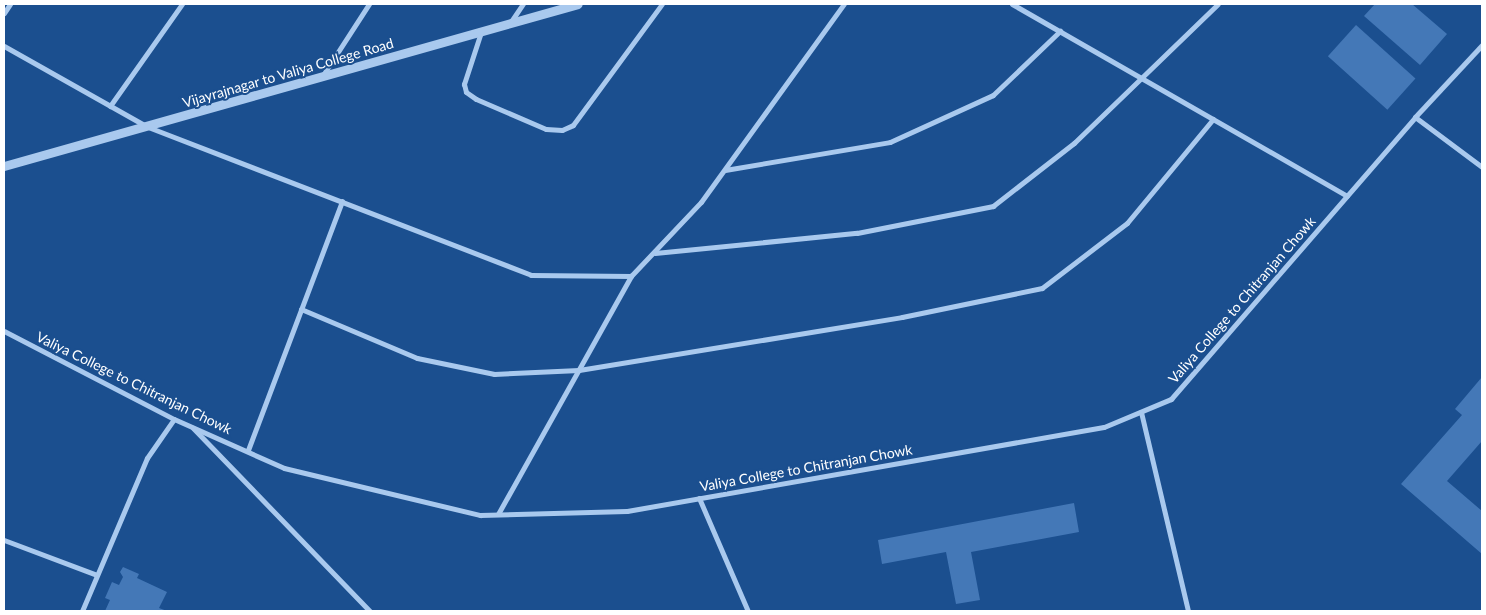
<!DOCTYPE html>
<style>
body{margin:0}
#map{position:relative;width:1486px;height:615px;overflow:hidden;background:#1b4f8f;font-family:Lato,sans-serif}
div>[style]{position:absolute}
.building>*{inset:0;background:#4478b7;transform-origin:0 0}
.minor>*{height:5px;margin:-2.5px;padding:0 2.5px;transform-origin:2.5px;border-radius:2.5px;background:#a9c9ee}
.tertiary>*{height:9px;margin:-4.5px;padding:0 4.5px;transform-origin:4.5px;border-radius:4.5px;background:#a9c9ee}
span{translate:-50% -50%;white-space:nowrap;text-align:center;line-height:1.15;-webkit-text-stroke:4px #1b4f8f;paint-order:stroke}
.street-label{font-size:14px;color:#fff}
.frame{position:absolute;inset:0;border:5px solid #fff;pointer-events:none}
</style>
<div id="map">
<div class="building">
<i style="clip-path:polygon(1375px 4px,1412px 4px,1447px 34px,1420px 65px,1364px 16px)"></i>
<i style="left:1356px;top:25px;width:80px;height:42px;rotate:42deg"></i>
<i style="clip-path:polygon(1482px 377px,1482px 441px,1447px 481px,1482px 511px,1482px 554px,1401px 484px,1462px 415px,1455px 409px)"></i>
<i style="clip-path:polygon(1074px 503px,1079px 532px,971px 552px,980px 600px,956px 604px,946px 552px,882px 564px,878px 540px)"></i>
<i style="clip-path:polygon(123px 567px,139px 574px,137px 578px,167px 592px,159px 608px,167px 611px,105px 611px,110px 600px,105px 598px,112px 582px,119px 585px,123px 577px,120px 572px)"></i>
</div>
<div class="minor">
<i style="left:1012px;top:4px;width:386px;rotate:29.8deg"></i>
<i style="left:4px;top:13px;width:11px;rotate:-56deg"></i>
<i style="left:510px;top:23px;width:23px;rotate:-56deg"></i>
<i style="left:481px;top:32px;width:55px;rotate:108.1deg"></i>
<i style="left:464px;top:84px;width:8px;rotate:76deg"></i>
<i style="left:466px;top:92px;width:12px;rotate:35deg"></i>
<i style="left:476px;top:99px;width:76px;rotate:23.2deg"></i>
<i style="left:546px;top:129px;width:16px;rotate:4deg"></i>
<i style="left:562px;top:130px;width:12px;rotate:-24deg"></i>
<i style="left:573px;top:125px;width:150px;rotate:-53.7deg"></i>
<i style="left:4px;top:46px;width:165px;rotate:29.4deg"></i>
<i style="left:148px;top:127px;width:411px;rotate:21.1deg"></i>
<i style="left:531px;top:275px;width:100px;rotate:0.6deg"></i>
<i style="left:631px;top:276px;width:102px;rotate:-46.6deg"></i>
<i style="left:701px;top:202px;width:244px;rotate:-54.2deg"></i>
<i style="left:323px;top:75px;width:85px;rotate:-57.1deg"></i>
<i style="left:110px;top:106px;width:125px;rotate:-54.8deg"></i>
<i style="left:1415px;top:117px;width:84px;rotate:36.7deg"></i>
<i style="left:725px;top:170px;width:167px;rotate:-9.6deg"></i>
<i style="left:890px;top:142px;width:113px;rotate:-24.5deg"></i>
<i style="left:993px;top:95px;width:93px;rotate:-43.7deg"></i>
<i style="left:655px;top:253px;width:203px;rotate:-5.7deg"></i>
<i style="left:857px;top:233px;width:139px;rotate:-11.2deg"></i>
<i style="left:993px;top:206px;width:103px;rotate:-37.9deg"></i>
<i style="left:1074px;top:143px;width:200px;rotate:-44deg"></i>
<i style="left:301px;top:309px;width:126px;rotate:22.9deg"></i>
<i style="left:417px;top:358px;width:79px;rotate:11.7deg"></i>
<i style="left:494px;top:374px;width:85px;rotate:-2.7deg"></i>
<i style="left:579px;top:370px;width:327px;rotate:-9.3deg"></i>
<i style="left:902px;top:317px;width:143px;rotate:-11.7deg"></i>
<i style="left:1042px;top:288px;width:107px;rotate:-37.4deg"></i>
<i style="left:1127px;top:223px;width:135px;rotate:-50.4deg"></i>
<i style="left:4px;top:331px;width:191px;rotate:27.4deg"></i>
<i style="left:174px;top:419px;width:120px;rotate:24deg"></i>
<i style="left:284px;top:468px;width:202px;rotate:13.5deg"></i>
<i style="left:480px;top:515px;width:147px;rotate:-1.6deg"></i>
<i style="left:627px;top:511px;width:484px;rotate:-10deg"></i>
<i style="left:1104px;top:427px;width:73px;rotate:-22.7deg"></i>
<i style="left:1171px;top:399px;width:373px;rotate:-49.1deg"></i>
<i style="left:1415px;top:117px;width:98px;rotate:-47.1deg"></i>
<i style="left:1141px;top:412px;width:204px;rotate:76.7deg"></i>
<i style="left:193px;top:428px;width:255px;rotate:46deg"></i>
<i style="left:248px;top:450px;width:266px;rotate:-69.3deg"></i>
<i style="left:699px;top:498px;width:123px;rotate:66.6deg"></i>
<i style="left:498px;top:514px;width:273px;rotate:-60.8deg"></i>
<i style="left:4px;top:540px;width:99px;rotate:20.6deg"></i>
<i style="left:82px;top:611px;width:166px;rotate:-67deg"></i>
<i style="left:147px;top:458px;width:47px;rotate:-55.3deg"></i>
</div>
<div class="tertiary">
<i style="left:4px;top:166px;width:596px;rotate:-15.76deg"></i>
</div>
<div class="street-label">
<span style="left:288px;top:73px;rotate:-16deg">Vijayrajnagar to Valiya College Road</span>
<span style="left:1242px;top:300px;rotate:-49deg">Valiya College to Chitranjan Chowk</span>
<span style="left:134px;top:383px;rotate:26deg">Valiya College to Chitranjan Chowk</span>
<span style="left:806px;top:468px;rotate:-10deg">Valiya College to Chitranjan Chowk</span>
</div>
<div class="frame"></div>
</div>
